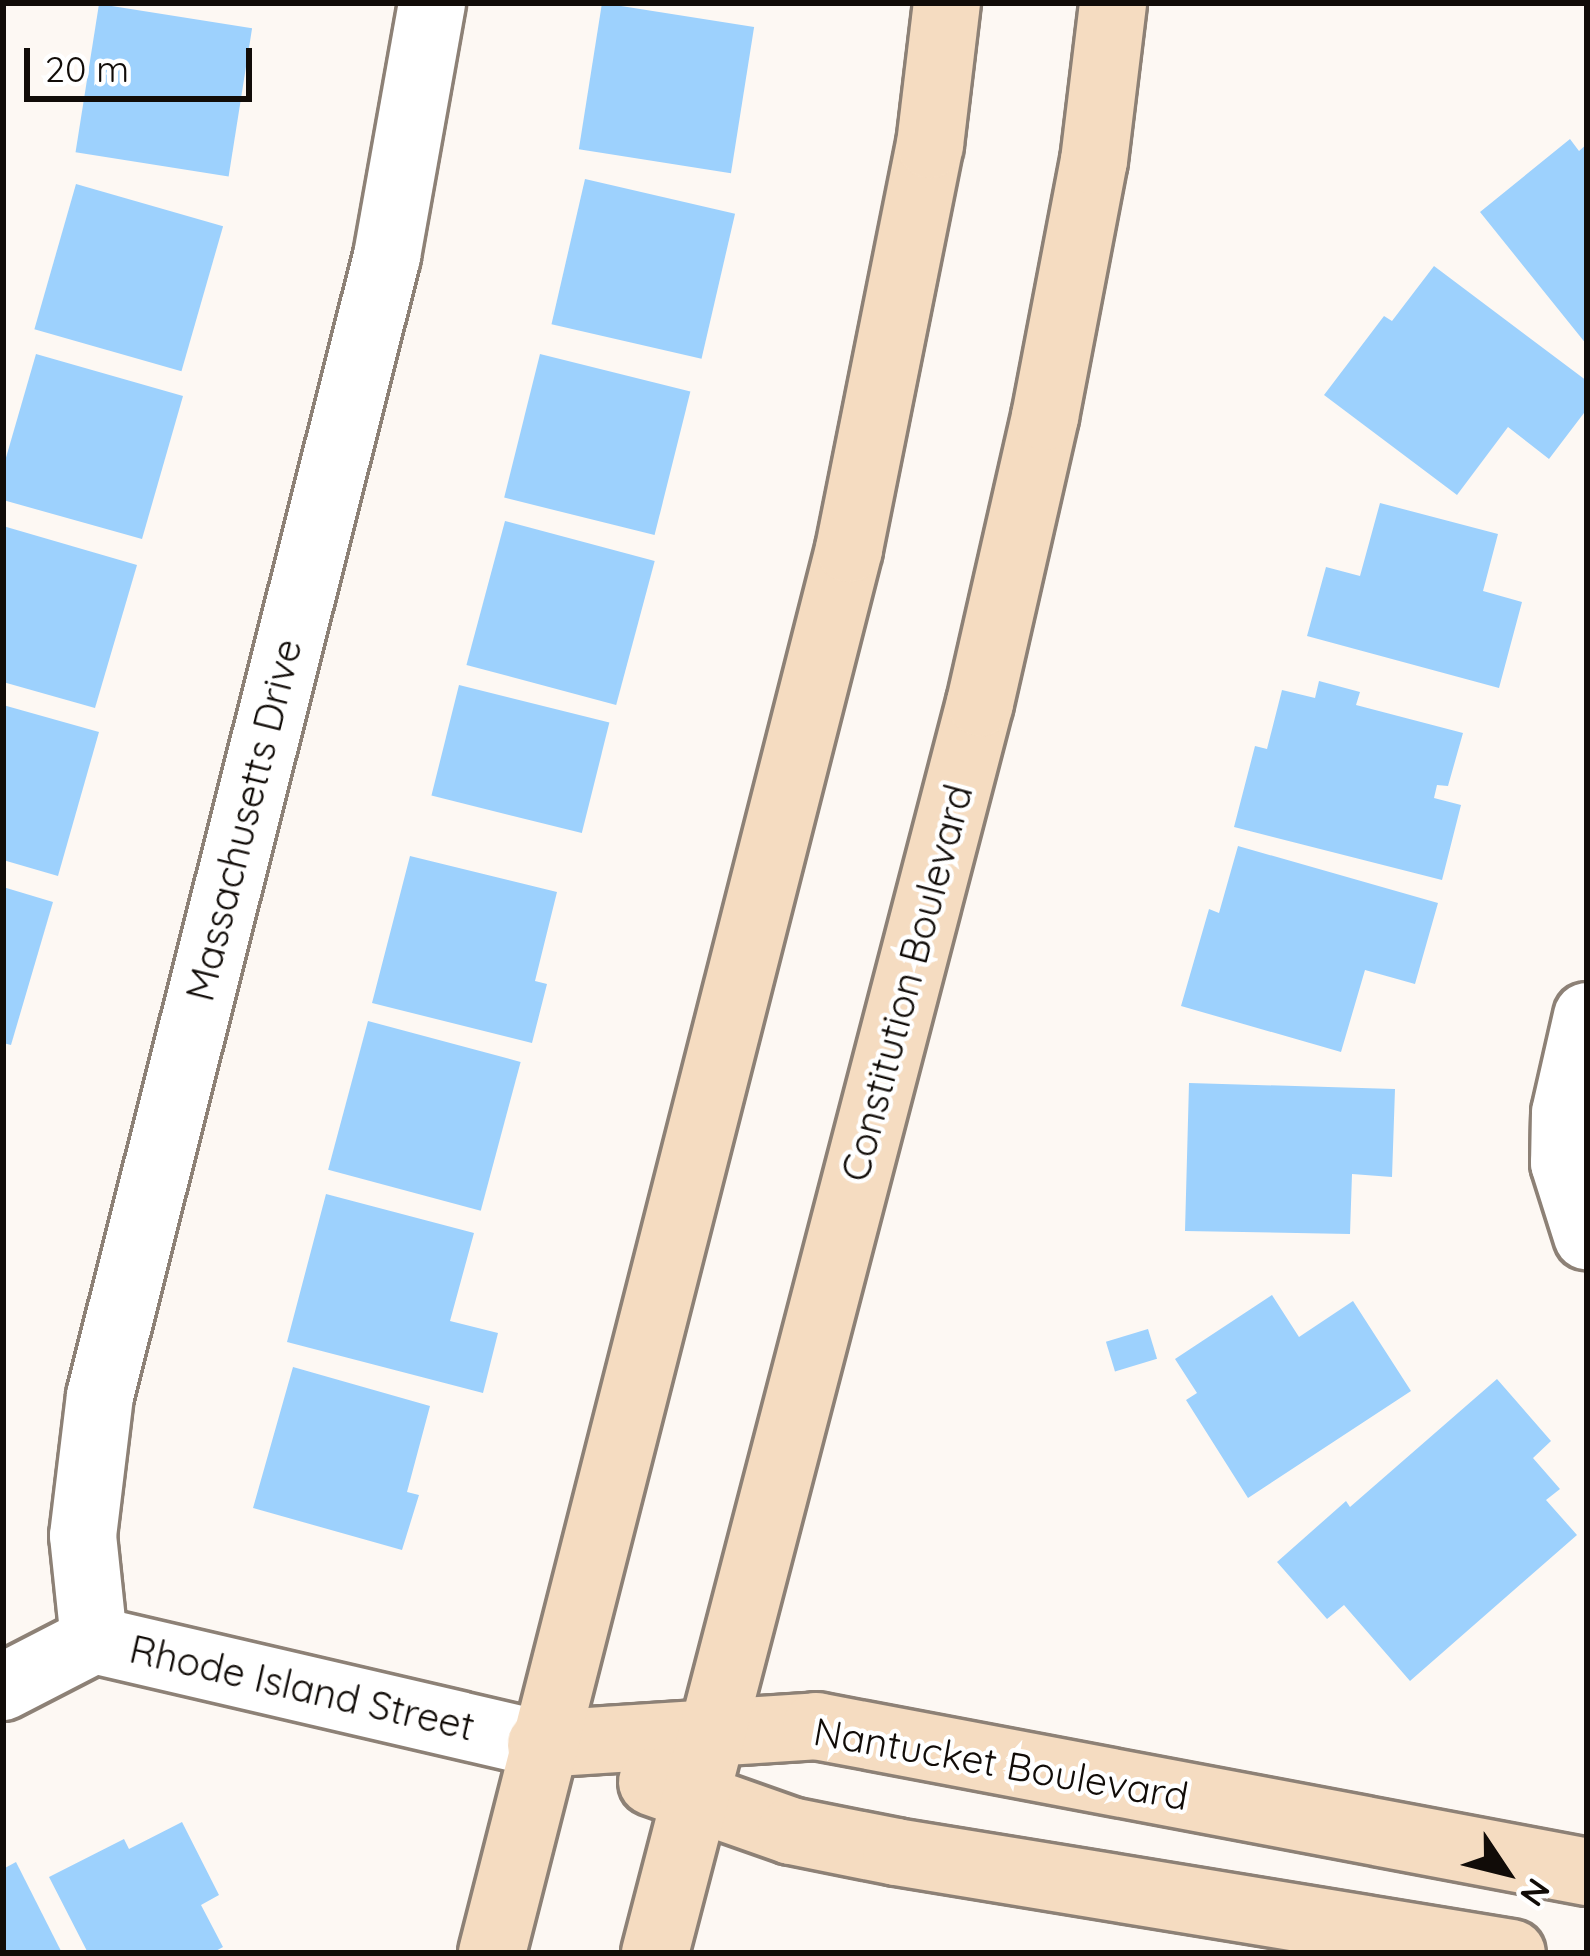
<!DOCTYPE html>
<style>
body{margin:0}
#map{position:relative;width:1590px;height:1956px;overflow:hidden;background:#fdf8f3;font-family:Quicksand,sans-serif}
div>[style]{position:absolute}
.building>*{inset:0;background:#9dd1fd;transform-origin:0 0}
.roads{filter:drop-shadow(3px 0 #8d8176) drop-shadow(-3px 0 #8d8176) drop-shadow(0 3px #8d8176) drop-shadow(0 -3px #8d8176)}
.street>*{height:66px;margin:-33px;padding:0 33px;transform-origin:33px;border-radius:33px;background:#fff}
.secondary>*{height:66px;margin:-33px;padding:0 33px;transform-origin:33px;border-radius:33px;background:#f5dcc1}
span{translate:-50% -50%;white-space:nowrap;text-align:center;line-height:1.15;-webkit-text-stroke:9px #fff;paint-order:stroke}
.street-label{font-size:39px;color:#110c08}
.frame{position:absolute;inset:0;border:6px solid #110c08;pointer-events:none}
.north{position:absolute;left:1446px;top:1812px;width:120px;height:120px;-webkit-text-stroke:9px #fff;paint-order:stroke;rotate:125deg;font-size:33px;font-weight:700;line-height:48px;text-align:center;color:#110c08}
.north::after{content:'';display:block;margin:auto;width:42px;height:54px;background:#110c08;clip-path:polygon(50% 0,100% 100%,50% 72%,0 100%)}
.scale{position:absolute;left:24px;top:48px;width:228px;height:54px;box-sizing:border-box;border:6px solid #110c08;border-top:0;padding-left:15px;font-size:36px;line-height:42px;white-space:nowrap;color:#110c08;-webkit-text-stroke:9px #fff;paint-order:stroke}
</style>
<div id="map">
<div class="building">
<i style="left:602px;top:3px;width:154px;height:148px;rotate:9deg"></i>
<i style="left:99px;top:4px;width:155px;height:150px;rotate:9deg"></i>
<i style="clip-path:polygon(1570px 139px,1579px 151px,1587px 144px,1587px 345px,1480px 212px)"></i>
<i style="left:585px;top:179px;width:154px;height:149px;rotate:13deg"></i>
<i style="left:76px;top:184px;width:153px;height:151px;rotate:16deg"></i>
<i style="clip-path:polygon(1434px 266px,1587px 381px,1587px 409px,1549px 459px,1508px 427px,1457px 495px,1324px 395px,1384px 316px,1392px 321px)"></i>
<i style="clip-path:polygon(36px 354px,183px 396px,142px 539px,3px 500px,3px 468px)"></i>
<i style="left:540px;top:354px;width:155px;height:148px;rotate:14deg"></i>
<i style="clip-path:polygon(1380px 503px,1498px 534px,1483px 591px,1522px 602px,1499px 688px,1307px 636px,1326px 567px,1360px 576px)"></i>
<i style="left:505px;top:521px;width:155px;height:149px;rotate:15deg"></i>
<i style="clip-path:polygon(3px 526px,137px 565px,95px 708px,3px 682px)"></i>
<i style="clip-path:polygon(1319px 681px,1360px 692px,1356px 705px,1463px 733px,1448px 786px,1437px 785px,1434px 798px,1461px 805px,1442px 880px,1234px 827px,1255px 746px,1267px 749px,1282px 690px,1315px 698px)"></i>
<i style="left:459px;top:685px;width:155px;height:114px;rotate:14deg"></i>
<i style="clip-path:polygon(3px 705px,99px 732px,58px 876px,3px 860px)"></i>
<i style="clip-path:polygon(1238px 846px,1438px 903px,1415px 984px,1365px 970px,1341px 1052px,1181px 1006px,1209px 909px,1219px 913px)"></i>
<i style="clip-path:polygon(410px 856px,557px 892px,535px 981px,547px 984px,532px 1043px,372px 1003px)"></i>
<i style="clip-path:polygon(3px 887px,53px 902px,11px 1045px,3px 1043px)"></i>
<i style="left:368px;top:1021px;width:158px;height:154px;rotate:15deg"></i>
<i style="clip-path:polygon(1189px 1083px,1395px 1089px,1392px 1177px,1352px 1174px,1350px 1234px,1185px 1231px)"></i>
<i style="clip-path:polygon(326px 1194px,474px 1233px,450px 1321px,498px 1333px,483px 1393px,287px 1342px)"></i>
<i style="clip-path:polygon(1272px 1295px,1299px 1337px,1353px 1301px,1411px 1391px,1248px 1498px,1186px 1400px,1197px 1393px,1175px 1359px)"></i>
<i style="left:1148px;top:1329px;width:31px;height:44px;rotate:73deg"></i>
<i style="clip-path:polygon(293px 1367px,430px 1406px,407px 1492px,419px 1495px,402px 1550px,253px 1508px)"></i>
<i style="clip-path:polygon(1497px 1379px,1551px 1441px,1533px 1458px,1560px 1489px,1546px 1500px,1577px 1535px,1410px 1681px,1344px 1605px,1327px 1619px,1277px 1562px,1346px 1501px,1350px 1507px)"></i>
<i style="clip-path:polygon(182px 1822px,219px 1895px,201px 1905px,223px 1947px,212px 1953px,88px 1953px,49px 1877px,124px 1839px,129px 1849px)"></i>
<i style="clip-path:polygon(16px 1862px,62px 1953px,3px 1953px,3px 1869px)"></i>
</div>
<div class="roads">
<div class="street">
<i style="left:1587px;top:1016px;width:99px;rotate:102.8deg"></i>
<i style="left:1565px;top:1113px;width:50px;rotate:91.1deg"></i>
<i style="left:1564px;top:1163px;width:77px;rotate:72.5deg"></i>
<i style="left:94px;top:1640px;width:105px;rotate:-96deg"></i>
<i style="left:83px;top:1536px;width:141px;rotate:-83.1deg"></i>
<i style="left:100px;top:1396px;width:1176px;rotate:-75.87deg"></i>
<i style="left:387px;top:256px;width:257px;rotate:-79.9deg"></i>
<i style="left:3px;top:1687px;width:102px;rotate:-27.3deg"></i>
<i style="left:94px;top:1640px;width:459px;rotate:13.1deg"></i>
</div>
<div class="secondary">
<i style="left:541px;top:1744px;width:276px;rotate:-3.7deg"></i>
<i style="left:816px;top:1726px;width:785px;rotate:10.72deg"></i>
<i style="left:652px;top:1782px;width:147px;rotate:19.4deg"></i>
<i style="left:791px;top:1831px;width:107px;rotate:11.3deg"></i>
<i style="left:896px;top:1852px;width:624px;rotate:9.31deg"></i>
<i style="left:492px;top:1953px;width:1449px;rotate:-75.73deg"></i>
<i style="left:849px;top:549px;width:412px;rotate:-78.7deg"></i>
<i style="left:930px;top:145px;width:143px;rotate:-83.2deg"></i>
<i style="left:655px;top:1953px;width:1292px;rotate:-75.43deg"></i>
<i style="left:980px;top:703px;width:293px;rotate:-77.2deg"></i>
<i style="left:1045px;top:417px;width:261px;rotate:-79.2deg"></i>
<i style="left:1094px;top:161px;width:159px;rotate:-83.1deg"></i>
</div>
</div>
<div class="street-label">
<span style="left:244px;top:820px;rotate:-76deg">Massachusetts Drive</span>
<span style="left:907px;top:983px;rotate:-75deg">Constitution Boulevard</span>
<span style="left:302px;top:1688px;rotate:13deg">Rhode Island Street</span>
<span style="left:1001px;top:1764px;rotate:10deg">Nantucket Boulevard</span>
</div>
<div class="frame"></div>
<div class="north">N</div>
<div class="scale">20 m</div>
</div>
